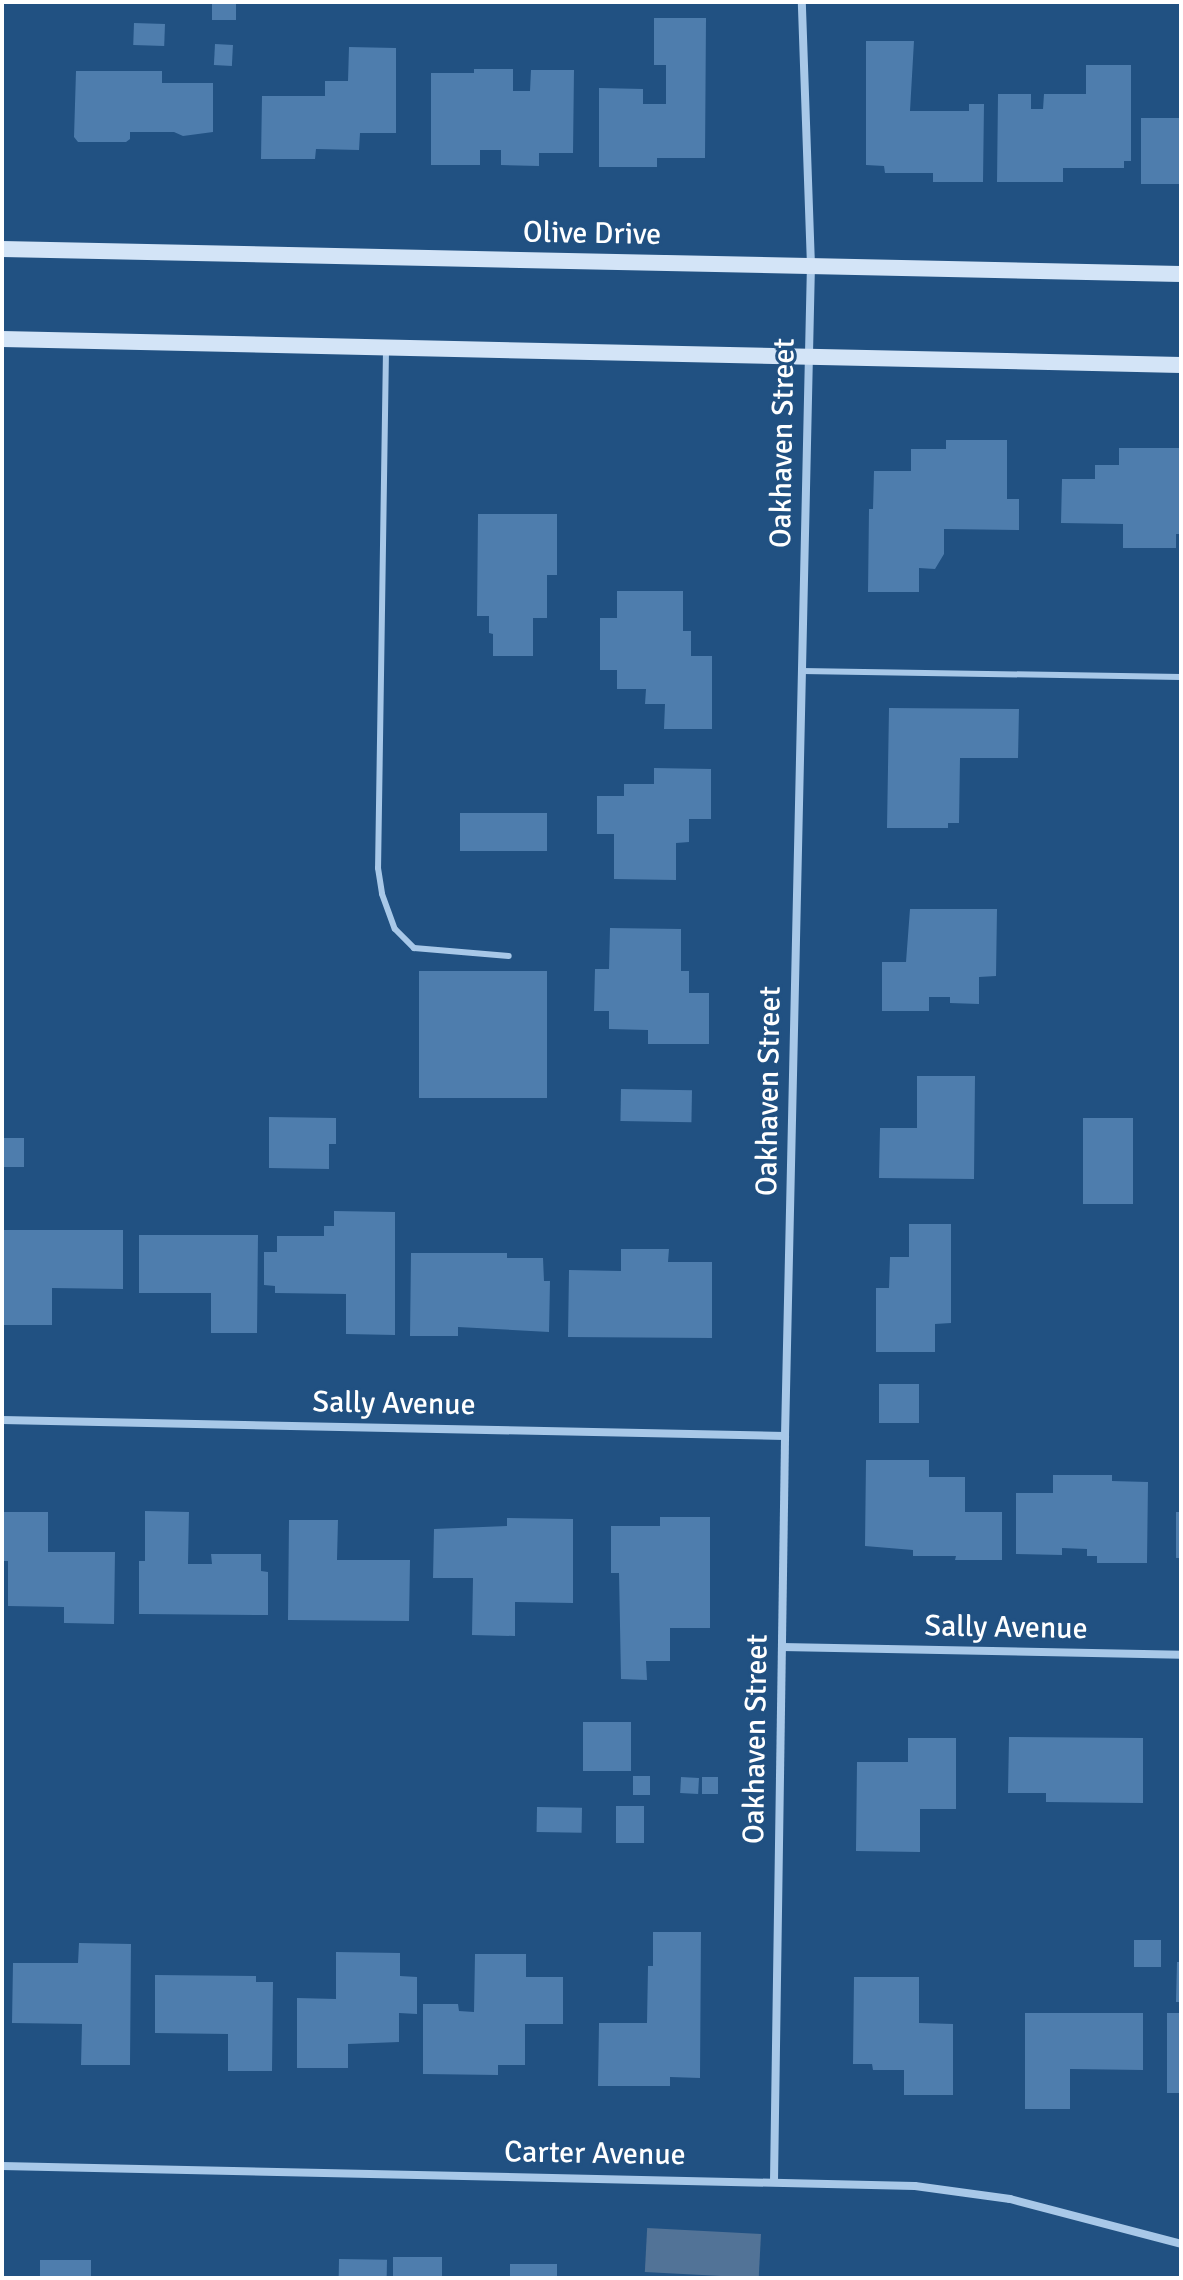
<!DOCTYPE html>
<style>
body{margin:0}
#map{position:relative;width:1183px;height:2280px;overflow:hidden;background:#215182;font-family:Signika,sans-serif}
div>[style]{position:absolute}
.water>*{inset:0;background:#527397;transform-origin:0 0}
.building>*{inset:0;background:#4e7dad;transform-origin:0 0}
.service>*{height:6px;margin:-3px;padding:0 3px;transform-origin:3px;border-radius:3px;background:#a8c8e8}
.minor>*{height:8px;margin:-4px;padding:0 4px;transform-origin:4px;border-radius:4px;background:#a8c8e8}
.secondary>*{height:16px;margin:-8px;padding:0 8px;transform-origin:8px;border-radius:8px;background:#d3e4f7}
span{translate:-50% -50%;white-space:nowrap;text-align:center;line-height:1.15;-webkit-text-stroke:6px #215182;paint-order:stroke}
.street-label{font-size:30px;color:#fff}
.frame{position:absolute;inset:0;border:4px solid #fff;pointer-events:none}
</style>
<div id="map">
<div class="water">
<i style="left:761px;top:2234px;width:44px;height:114px;rotate:93deg"></i>
</div>
<div class="building">
<i style="left:212px;top:2px;width:24px;height:18px"></i>
<i style="clip-path:polygon(654px 18px,706px 18px,705px 158px,657px 158px,657px 167px,599px 167px,599px 88px,643px 89px,643px 104px,666px 104px,666px 65px,654px 65px)"></i>
<i style="left:134px;top:23px;width:31px;height:22px;rotate:2deg"></i>
<i style="clip-path:polygon(866px 41px,914px 41px,910px 111px,969px 111px,969px 104px,984px 104px,983px 182px,933px 182px,933px 173px,885px 173px,884px 166px,866px 165px)"></i>
<i style="left:215px;top:44px;width:18px;height:21px;rotate:3deg"></i>
<i style="clip-path:polygon(349px 47px,396px 48px,396px 133px,360px 133px,359px 150px,316px 149px,315px 159px,261px 159px,262px 96px,325px 96px,325px 81px,348px 81px)"></i>
<i style="clip-path:polygon(1086px 65px,1131px 65px,1131px 161px,1124px 161px,1124px 168px,1063px 168px,1063px 182px,997px 182px,998px 94px,1031px 94px,1031px 109px,1043px 109px,1044px 94px,1086px 94px)"></i>
<i style="clip-path:polygon(474px 69px,513px 69px,513px 91px,530px 91px,531px 70px,574px 70px,573px 153px,539px 153px,539px 166px,501px 165px,501px 150px,480px 150px,480px 165px,431px 165px,431px 73px,474px 73px)"></i>
<i style="clip-path:polygon(76px 71px,162px 71px,162px 83px,213px 83px,213px 132px,183px 136px,174px 132px,130px 132px,130px 139px,126px 142px,78px 142px,74px 137px)"></i>
<i style="left:1141px;top:118px;width:40px;height:66px"></i>
<i style="clip-path:polygon(946px 440px,1007px 440px,1007px 499px,1019px 499px,1019px 530px,944px 529px,944px 554px,935px 569px,919px 568px,919px 592px,868px 592px,869px 509px,873px 509px,874px 471px,911px 471px,911px 449px,946px 449px)"></i>
<i style="clip-path:polygon(1119px 448px,1181px 448px,1181px 534px,1176px 534px,1176px 548px,1123px 548px,1123px 524px,1061px 523px,1062px 479px,1095px 479px,1095px 465px,1119px 465px)"></i>
<i style="clip-path:polygon(478px 514px,557px 514px,557px 575px,547px 575px,547px 618px,533px 618px,533px 656px,493px 656px,493px 634px,489px 633px,489px 616px,477px 616px)"></i>
<i style="clip-path:polygon(617px 591px,683px 591px,683px 631px,691px 631px,691px 656px,712px 656px,712px 729px,664px 729px,665px 704px,645px 704px,646px 689px,617px 689px,617px 670px,600px 670px,600px 618px,617px 618px)"></i>
<i style="clip-path:polygon(889px 708px,1019px 709px,1018px 758px,960px 758px,959px 823px,948px 823px,948px 828px,887px 828px)"></i>
<i style="clip-path:polygon(654px 768px,711px 769px,711px 819px,689px 819px,689px 842px,676px 843px,676px 880px,614px 879px,614px 834px,597px 834px,597px 796px,624px 796px,624px 784px,654px 784px)"></i>
<i style="left:460px;top:813px;width:87px;height:38px"></i>
<i style="clip-path:polygon(910px 909px,997px 909px,996px 976px,979px 977px,979px 1004px,950px 1003px,950px 997px,929px 997px,929px 1011px,882px 1011px,882px 962px,906px 962px)"></i>
<i style="clip-path:polygon(610px 928px,681px 929px,681px 971px,689px 971px,689px 993px,709px 993px,709px 1044px,648px 1044px,648px 1030px,609px 1029px,609px 1011px,594px 1011px,595px 969px,609px 969px)"></i>
<i style="left:419px;top:971px;width:128px;height:127px"></i>
<i style="clip-path:polygon(917px 1076px,975px 1076px,974px 1179px,879px 1178px,880px 1128px,917px 1128px)"></i>
<i style="left:621px;top:1089px;width:71px;height:32px;rotate:1deg"></i>
<i style="clip-path:polygon(269px 1117px,336px 1118px,336px 1144px,329px 1144px,329px 1169px,269px 1168px)"></i>
<i style="left:1083px;top:1118px;width:50px;height:86px"></i>
<i style="left:2px;top:1138px;width:22px;height:29px"></i>
<i style="clip-path:polygon(334px 1211px,395px 1212px,395px 1335px,346px 1334px,346px 1294px,275px 1293px,275px 1286px,264px 1285px,264px 1252px,277px 1252px,277px 1236px,324px 1236px,324px 1226px,334px 1226px)"></i>
<i style="clip-path:polygon(909px 1224px,951px 1224px,951px 1323px,935px 1324px,935px 1352px,876px 1352px,876px 1288px,889px 1288px,890px 1257px,909px 1257px)"></i>
<i style="clip-path:polygon(2px 1230px,123px 1230px,123px 1289px,52px 1288px,52px 1325px,4px 1325px)"></i>
<i style="clip-path:polygon(139px 1235px,258px 1235px,257px 1333px,211px 1333px,211px 1293px,139px 1293px)"></i>
<i style="clip-path:polygon(621px 1249px,669px 1249px,668px 1262px,712px 1262px,712px 1338px,568px 1337px,569px 1270px,621px 1271px)"></i>
<i style="clip-path:polygon(411px 1253px,507px 1253px,507px 1258px,543px 1258px,544px 1281px,550px 1281px,549px 1332px,458px 1327px,458px 1336px,410px 1336px)"></i>
<i style="left:879px;top:1384px;width:40px;height:39px"></i>
<i style="clip-path:polygon(866px 1460px,929px 1460px,929px 1477px,965px 1477px,965px 1512px,1002px 1512px,1002px 1560px,955px 1560px,956px 1556px,913px 1556px,913px 1550px,865px 1546px)"></i>
<i style="clip-path:polygon(1053px 1475px,1112px 1475px,1112px 1481px,1148px 1482px,1147px 1563px,1097px 1563px,1097px 1556px,1087px 1556px,1087px 1549px,1062px 1548px,1062px 1555px,1016px 1554px,1016px 1493px,1053px 1493px)"></i>
<i style="clip-path:polygon(145px 1511px,189px 1512px,188px 1564px,212px 1564px,211px 1554px,261px 1554px,261px 1571px,268px 1572px,268px 1615px,139px 1614px,139px 1561px,145px 1561px)"></i>
<i style="clip-path:polygon(2px 1512px,48px 1512px,48px 1552px,115px 1552px,114px 1624px,64px 1623px,64px 1607px,8px 1606px,8px 1561px,2px 1561px)"></i>
<i style="left:1176px;top:1512px;width:5px;height:46px"></i>
<i style="clip-path:polygon(660px 1517px,710px 1517px,710px 1628px,670px 1628px,670px 1661px,646px 1661px,647px 1680px,621px 1679px,619px 1573px,611px 1573px,611px 1526px,660px 1526px)"></i>
<i style="clip-path:polygon(507px 1518px,573px 1519px,573px 1603px,515px 1602px,515px 1636px,472px 1635px,473px 1578px,433px 1578px,434px 1529px,507px 1526px)"></i>
<i style="clip-path:polygon(289px 1520px,338px 1520px,337px 1560px,410px 1560px,409px 1621px,288px 1620px)"></i>
<i style="left:583px;top:1722px;width:48px;height:49px"></i>
<i style="clip-path:polygon(1009px 1737px,1143px 1738px,1143px 1803px,1046px 1802px,1046px 1793px,1008px 1793px)"></i>
<i style="clip-path:polygon(908px 1738px,956px 1738px,956px 1809px,920px 1809px,920px 1852px,856px 1851px,857px 1762px,908px 1762px)"></i>
<i style="left:633px;top:1776px;width:17px;height:19px"></i>
<i style="left:681px;top:1777px;width:18px;height:16px;rotate:3deg"></i>
<i style="left:702px;top:1777px;width:16px;height:17px"></i>
<i style="left:616px;top:1806px;width:28px;height:37px"></i>
<i style="left:537px;top:1807px;width:45px;height:25px;rotate:1deg"></i>
<i style="clip-path:polygon(653px 1932px,701px 1932px,700px 2078px,670px 2077px,670px 2086px,598px 2086px,599px 2023px,647px 2023px,648px 1966px,653px 1966px)"></i>
<i style="left:1134px;top:1940px;width:27px;height:27px"></i>
<i style="clip-path:polygon(79px 1943px,131px 1944px,130px 2065px,81px 2065px,82px 2024px,12px 2023px,13px 1963px,78px 1963px)"></i>
<i style="clip-path:polygon(336px 1952px,400px 1953px,400px 1976px,417px 1977px,417px 2014px,399px 2013px,399px 2042px,348px 2044px,348px 2068px,297px 2068px,297px 1998px,336px 1999px)"></i>
<i style="clip-path:polygon(475px 1954px,526px 1954px,526px 1977px,563px 1977px,563px 2024px,525px 2024px,525px 2065px,498px 2065px,498px 2075px,423px 2074px,423px 2004px,458px 2004px,459px 2011px,474px 2012px)"></i>
<i style="clip-path:polygon(1177px 1962px,1181px 1962px,1181px 2002px,1176px 2002px)"></i>
<i style="clip-path:polygon(155px 1975px,256px 1976px,256px 1982px,273px 1982px,272px 2071px,228px 2071px,228px 2034px,155px 2033px)"></i>
<i style="clip-path:polygon(854px 1977px,919px 1977px,919px 2023px,953px 2024px,953px 2095px,904px 2095px,904px 2070px,873px 2070px,872px 2064px,853px 2064px)"></i>
<i style="clip-path:polygon(1025px 2013px,1143px 2013px,1143px 2070px,1070px 2069px,1070px 2109px,1025px 2109px)"></i>
<i style="left:1167px;top:2013px;width:14px;height:80px"></i>
<i style="left:393px;top:2257px;width:49px;height:21px"></i>
<i style="left:339px;top:2259px;width:48px;height:19px;rotate:1deg"></i>
<i style="left:40px;top:2260px;width:51px;height:18px"></i>
<i style="left:510px;top:2264px;width:47px;height:14px"></i>
</div>
<div class="service">
<i style="left:386px;top:350px;width:518px;rotate:90.88deg"></i>
<i style="left:378px;top:868px;width:26px;rotate:81deg"></i>
<i style="left:382px;top:894px;width:37px;rotate:70deg"></i>
<i style="left:395px;top:929px;width:27px;rotate:45deg"></i>
<i style="left:414px;top:948px;width:95px;rotate:4.8deg"></i>
<i style="left:802px;top:671px;width:379px;rotate:0.9deg"></i>
</div>
<div class="minor">
<i style="left:2px;top:1420px;width:783px;rotate:1.17deg"></i>
<i style="left:782px;top:1647px;width:399px;rotate:1.1deg"></i>
<i style="left:2px;top:2166px;width:913px;rotate:1.25deg"></i>
<i style="left:915px;top:2186px;width:96px;rotate:7.8deg"></i>
<i style="left:1010px;top:2199px;width:177px;rotate:14.7deg"></i>
<i style="left:774px;top:2181px;width:745px;rotate:-89.15deg"></i>
<i style="left:785px;top:1436px;width:1170px;rotate:-88.73deg"></i>
<i style="left:811px;top:266px;width:264px;rotate:-92deg"></i>
</div>
<div class="secondary">
<i style="left:2px;top:249px;width:1179px;rotate:1.21deg"></i>
<i style="left:2px;top:339px;width:1179px;rotate:1.26deg"></i>
</div>
<div class="street-label">
<span style="left:592px;top:234px;rotate:1deg">Olive Drive</span>
<span style="left:783px;top:443px;rotate:-89deg">Oakhaven Street</span>
<span style="left:769px;top:1091px;rotate:-89deg">Oakhaven Street</span>
<span style="left:394px;top:1404px;rotate:1deg">Sally Avenue</span>
<span style="left:1006px;top:1628px;rotate:1deg">Sally Avenue</span>
<span style="left:756px;top:1739px;rotate:-89deg">Oakhaven Street</span>
<span style="left:595px;top:2154px;rotate:1deg">Carter Avenue</span>
</div>
<div class="frame"></div>
</div>
